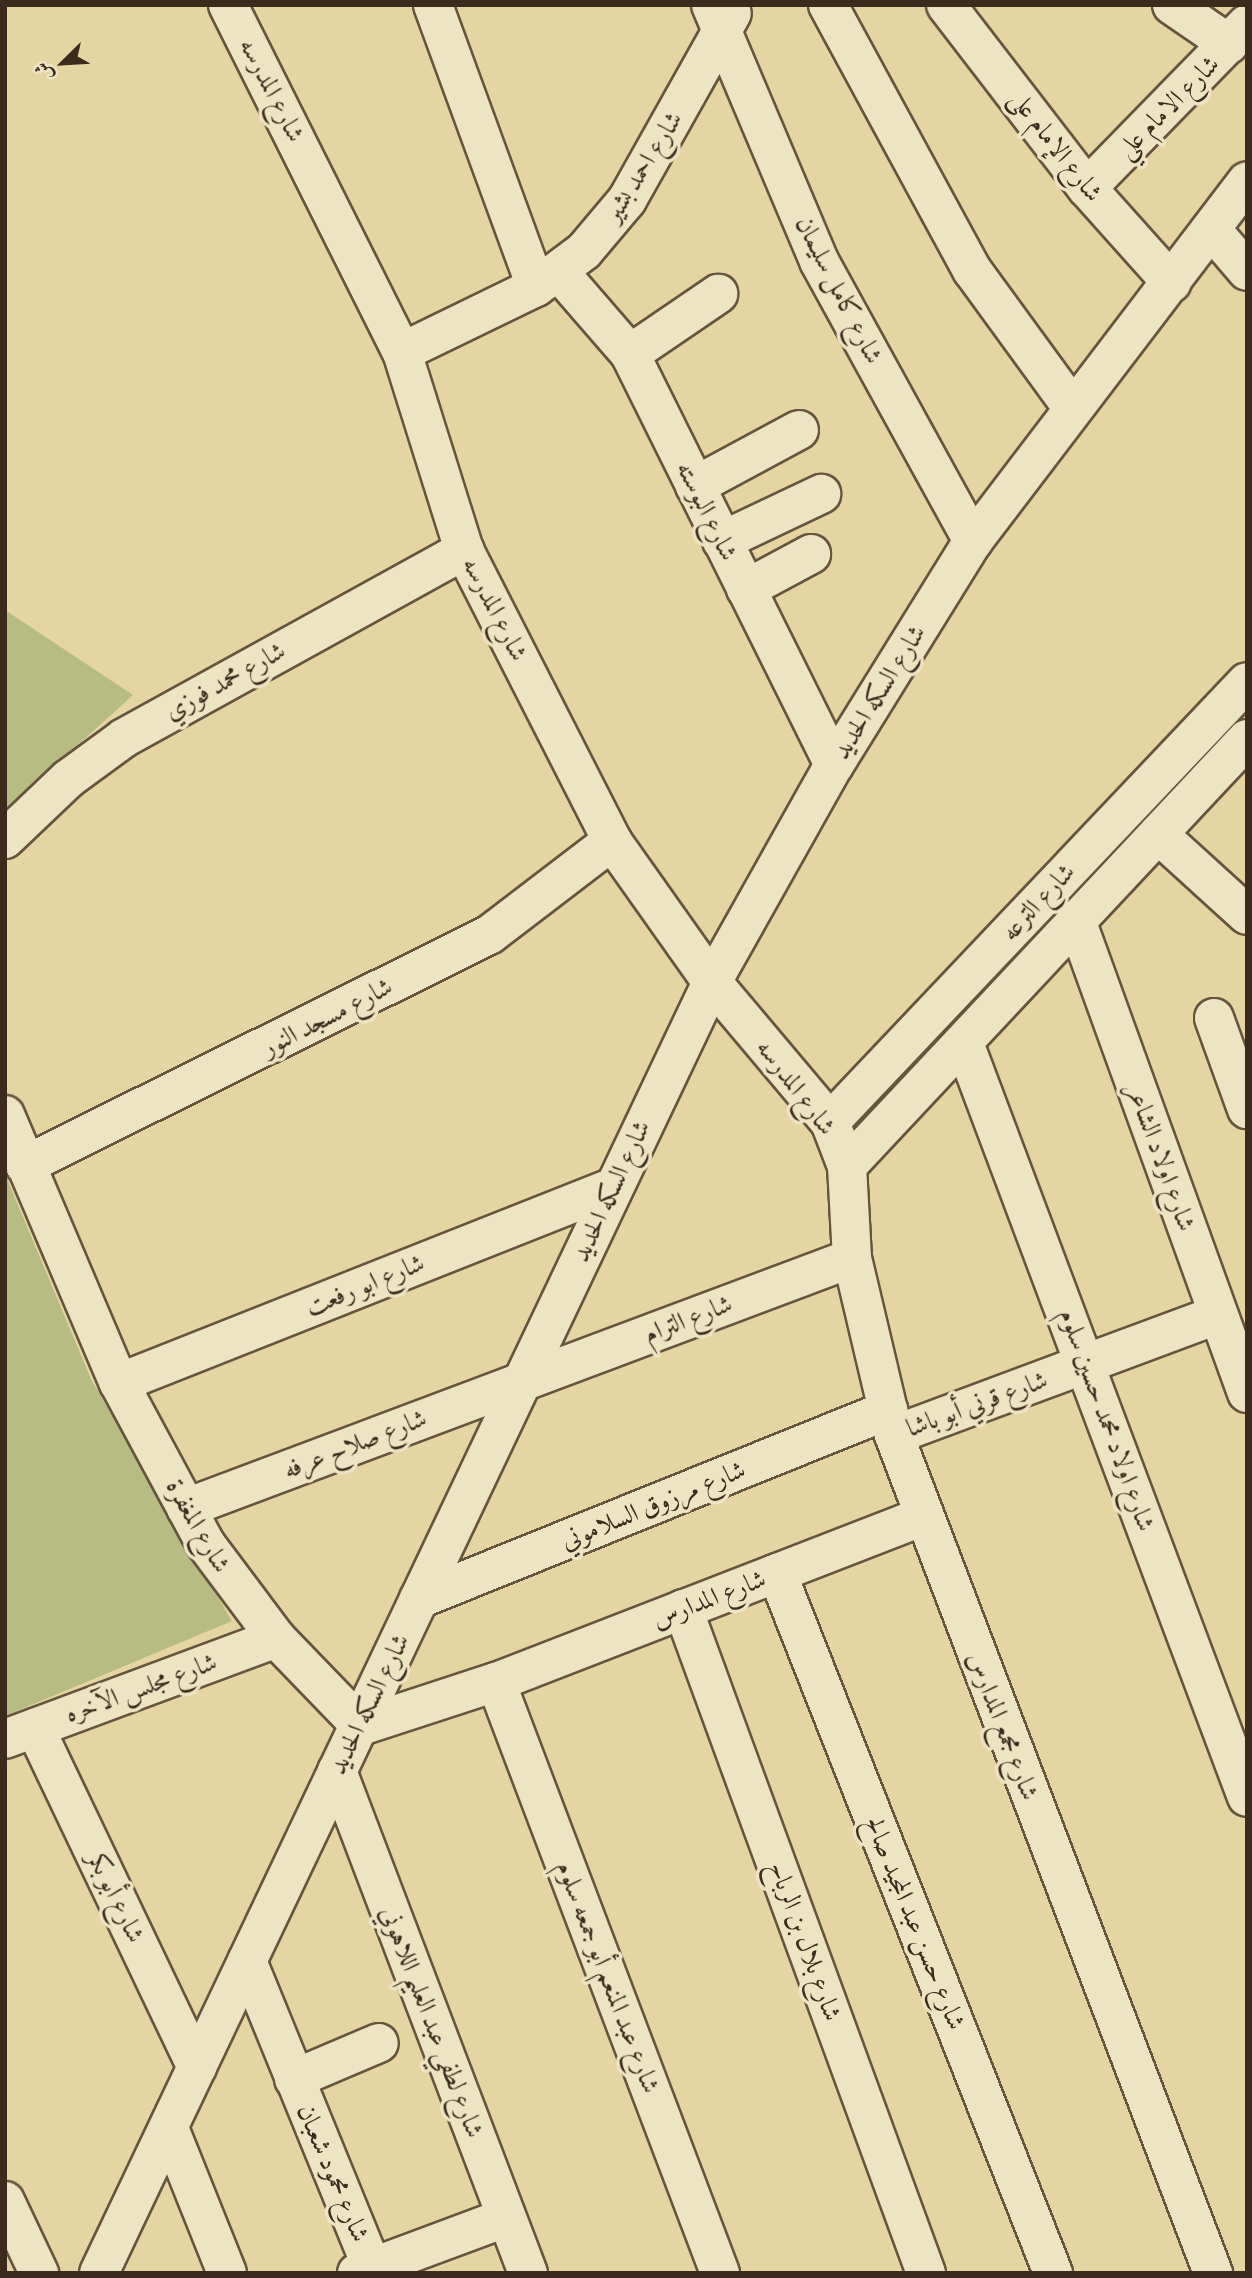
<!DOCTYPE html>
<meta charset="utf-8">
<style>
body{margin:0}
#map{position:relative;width:1252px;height:2278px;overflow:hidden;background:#e4d5a2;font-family:"EB Garamond",Amiri,serif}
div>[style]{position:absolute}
.green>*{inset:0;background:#b7bc83}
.roads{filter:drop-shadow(2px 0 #66553e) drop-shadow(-2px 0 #66553e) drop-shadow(0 2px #66553e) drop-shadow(0 -2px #66553e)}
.minor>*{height:38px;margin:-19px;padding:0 19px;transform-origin:19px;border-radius:19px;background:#ede4c3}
span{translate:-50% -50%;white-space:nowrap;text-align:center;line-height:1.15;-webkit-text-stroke:7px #ede4c3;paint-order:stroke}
.street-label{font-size:26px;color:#3c2a1c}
.frame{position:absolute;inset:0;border:7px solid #3c2a1c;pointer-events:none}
.north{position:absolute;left:28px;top:28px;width:70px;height:70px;-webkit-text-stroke:5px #ede4c3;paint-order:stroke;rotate:246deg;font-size:19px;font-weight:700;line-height:28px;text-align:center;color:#3c2a1c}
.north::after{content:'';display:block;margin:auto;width:24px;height:32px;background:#3c2a1c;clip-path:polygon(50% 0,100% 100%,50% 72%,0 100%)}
</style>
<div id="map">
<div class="green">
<i style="clip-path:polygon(5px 610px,133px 695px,5px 811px)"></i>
<i style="clip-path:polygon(5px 1174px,91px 1379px,232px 1621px,5px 1716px)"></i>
</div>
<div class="roads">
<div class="minor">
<i style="left:228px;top:5px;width:388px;rotate:63.4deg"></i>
<i style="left:402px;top:352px;width:207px;rotate:72.6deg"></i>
<i style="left:464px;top:550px;width:326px;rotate:63deg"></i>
<i style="left:612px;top:841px;width:173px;rotate:54.7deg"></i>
<i style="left:712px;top:982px;width:183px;rotate:49.9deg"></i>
<i style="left:830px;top:1122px;width:47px;rotate:68.9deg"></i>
<i style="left:847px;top:1166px;width:92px;rotate:86.9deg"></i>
<i style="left:852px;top:1258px;width:182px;rotate:76.7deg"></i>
<i style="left:894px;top:1435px;width:897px;rotate:69.16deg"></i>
<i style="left:433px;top:5px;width:300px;rotate:69.9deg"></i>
<i style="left:711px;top:5px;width:278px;rotate:67.1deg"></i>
<i style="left:819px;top:261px;width:320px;rotate:61.2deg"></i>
<i style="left:828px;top:5px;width:302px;rotate:61.5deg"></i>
<i style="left:972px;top:270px;width:170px;rotate:53.9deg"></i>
<i style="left:946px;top:5px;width:231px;rotate:52.4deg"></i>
<i style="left:1087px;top:188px;width:127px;rotate:48.2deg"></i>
<i style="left:1172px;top:5px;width:69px;rotate:34.4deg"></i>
<i style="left:1087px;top:188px;width:229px;rotate:-45.7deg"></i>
<i style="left:1211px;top:229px;width:55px;rotate:49.4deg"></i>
<i style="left:559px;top:272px;width:108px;rotate:49.1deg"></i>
<i style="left:630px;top:354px;width:459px;rotate:63.6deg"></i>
<i style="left:402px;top:352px;width:149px;rotate:-25.9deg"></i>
<i style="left:536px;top:287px;width:60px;rotate:-36.9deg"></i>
<i style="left:584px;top:251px;width:67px;rotate:-49.9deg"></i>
<i style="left:627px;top:200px;width:214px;rotate:-60.7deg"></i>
<i style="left:630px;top:354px;width:107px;rotate:-34.3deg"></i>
<i style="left:695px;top:486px;width:118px;rotate:-28.3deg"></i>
<i style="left:722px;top:541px;width:110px;rotate:-25.4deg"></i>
<i style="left:746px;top:589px;width:74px;rotate:-28.3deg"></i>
<i style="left:1158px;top:834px;width:120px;rotate:42.3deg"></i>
<i style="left:5px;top:839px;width:87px;rotate:-43.6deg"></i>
<i style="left:68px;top:779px;width:69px;rotate:-36.2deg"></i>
<i style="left:124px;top:738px;width:389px;rotate:-28.9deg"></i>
<i style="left:1076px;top:920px;width:503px;rotate:70.12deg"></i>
<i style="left:1214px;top:1018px;width:97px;rotate:70.1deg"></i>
<i style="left:964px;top:1043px;width:805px;rotate:69.43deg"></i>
<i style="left:5px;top:1115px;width:291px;rotate:67deg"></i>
<i style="left:119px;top:1383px;width:182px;rotate:61.7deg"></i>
<i style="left:205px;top:1543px;width:119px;rotate:53.2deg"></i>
<i style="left:276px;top:1638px;width:122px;rotate:46deg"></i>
<i style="left:361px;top:1726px;width:142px;rotate:-18.1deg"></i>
<i style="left:496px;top:1682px;width:457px;rotate:-21.2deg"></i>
<i style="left:830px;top:1122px;width:606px;rotate:-46.54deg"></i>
<i style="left:25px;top:1165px;width:518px;rotate:-26.37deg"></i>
<i style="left:489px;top:935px;width:155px;rotate:-37.4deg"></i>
<i style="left:847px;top:1166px;width:585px;rotate:-46.87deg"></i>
<i style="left:119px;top:1383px;width:529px;rotate:-21.62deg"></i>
<i style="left:894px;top:1435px;width:345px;rotate:-20.4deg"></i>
<i style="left:186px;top:1508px;width:711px;rotate:-20.57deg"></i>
<i style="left:777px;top:1573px;width:752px;rotate:68.48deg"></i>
<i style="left:419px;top:1599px;width:506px;rotate:-21.95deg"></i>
<i style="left:683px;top:1609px;width:707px;rotate:69.9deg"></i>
<i style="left:496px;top:1682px;width:632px;rotate:69.24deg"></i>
<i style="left:35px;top:1728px;width:376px;rotate:64.5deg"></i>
<i style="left:5px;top:1739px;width:289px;rotate:-20.4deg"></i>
<i style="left:337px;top:1771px;width:537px;rotate:69.17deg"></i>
<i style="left:247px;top:1961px;width:331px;rotate:67.8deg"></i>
<i style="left:294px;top:2079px;width:92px;rotate:-23deg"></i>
<i style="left:169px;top:2128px;width:156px;rotate:68.2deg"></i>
<i style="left:5px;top:2201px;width:80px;rotate:64.7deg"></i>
<i style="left:99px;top:2273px;width:1429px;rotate:-64.6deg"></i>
<i style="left:712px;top:982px;width:249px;rotate:-60.7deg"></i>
<i style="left:834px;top:765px;width:264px;rotate:-58.2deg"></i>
<i style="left:973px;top:541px;width:452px;rotate:-52.7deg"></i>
<i style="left:357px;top:2273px;width:158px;rotate:-20.4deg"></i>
</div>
</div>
<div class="street-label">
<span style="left:272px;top:90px;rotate:63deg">شارع المدرسه</span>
<span style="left:1168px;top:107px;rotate:-45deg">شارع الامام علي</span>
<span style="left:1056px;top:146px;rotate:52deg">شارع الإمام على</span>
<span style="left:643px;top:167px;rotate:-58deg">شارع احمد بشير</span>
<span style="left:839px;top:290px;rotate:63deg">شارع كامل سليمان</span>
<span style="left:707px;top:511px;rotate:64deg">شارع البوسته</span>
<span style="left:495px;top:609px;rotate:63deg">شارع المدرسه</span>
<span style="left:225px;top:681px;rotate:-29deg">شارع محمد فوزي</span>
<span style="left:879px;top:692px;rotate:-58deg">شارع السكه الحديد</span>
<span style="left:1038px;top:902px;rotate:-47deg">شارع الترعه</span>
<span style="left:327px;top:1017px;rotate:-27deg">شارع مسجد النور</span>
<span style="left:796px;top:1087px;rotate:53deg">شارع المدرسه</span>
<span style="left:1161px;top:1157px;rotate:70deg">شارع اولاد الشاعر</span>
<span style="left:611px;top:1191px;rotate:-65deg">شارع السكه الحديد</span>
<span style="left:365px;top:1285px;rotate:-22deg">شارع ابو رفعت</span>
<span style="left:688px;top:1319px;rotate:-21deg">شارع الترام</span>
<span style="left:977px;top:1404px;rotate:-20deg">شارع قرني أبو باشا</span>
<span style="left:1107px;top:1420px;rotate:70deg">شارع اولاد محمد حسين سلوم</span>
<span style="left:355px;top:1444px;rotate:-21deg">شارع صلاح عرفه</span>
<span style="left:653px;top:1505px;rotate:-22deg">شارع مرزوق السلاموني</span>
<span style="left:198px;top:1526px;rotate:60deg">شارع المغفرة</span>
<span style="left:709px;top:1599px;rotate:-21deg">شارع المدارس</span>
<span style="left:141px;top:1688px;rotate:-20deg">شارع مجلس الآخره</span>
<span style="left:369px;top:1704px;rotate:-64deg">شارع السكه الحديد</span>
<span style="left:1003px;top:1726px;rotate:69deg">شارع مجمع المدارس</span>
<span style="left:116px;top:1897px;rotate:64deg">شارع أبو بكر</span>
<span style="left:915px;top:1923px;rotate:68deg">شارع حسن عبد المجيد صالح</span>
<span style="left:805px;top:1941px;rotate:70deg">شارع بلال بن الرباح</span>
<span style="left:608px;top:1977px;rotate:69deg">شارع عبد المنعم أبو جمعه سلوم</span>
<span style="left:432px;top:2022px;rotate:69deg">شارع لطفي عبد العليم اللاهوني</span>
<span style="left:333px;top:2173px;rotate:67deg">شارع محمود شعبان</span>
</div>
<div class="frame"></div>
<div class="north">ش</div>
</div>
